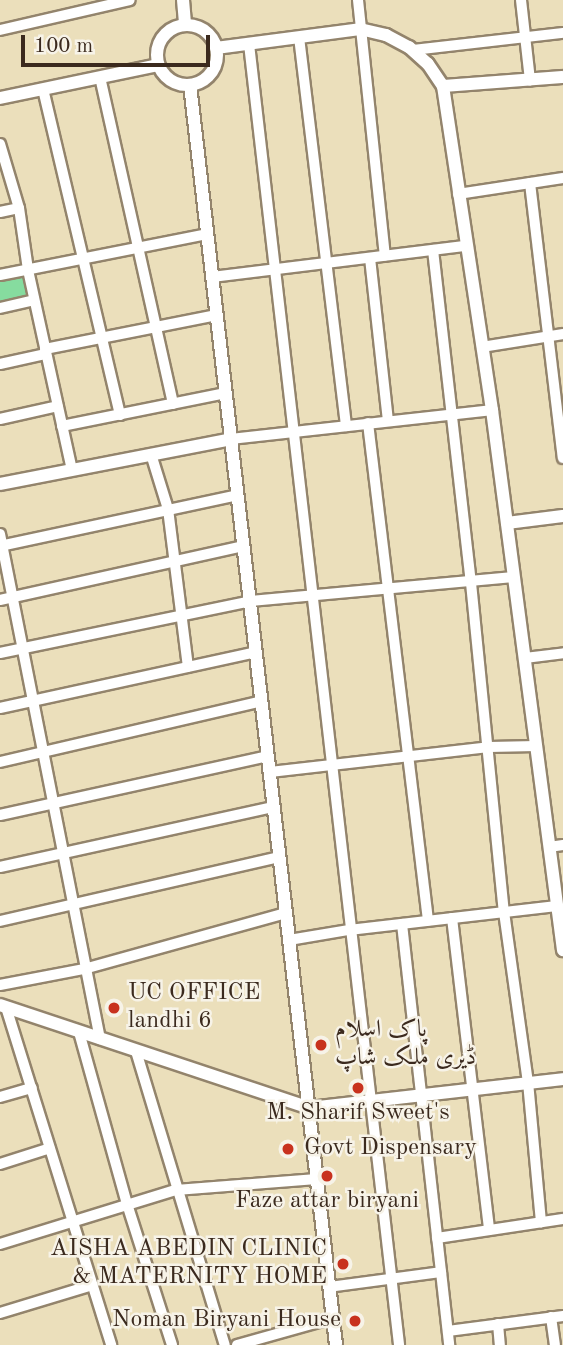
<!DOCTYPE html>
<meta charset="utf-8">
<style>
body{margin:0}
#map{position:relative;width:563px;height:1345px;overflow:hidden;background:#ebdfbb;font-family:"Old Standard TT",Amiri,serif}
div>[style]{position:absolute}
.green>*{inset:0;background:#86dc9f}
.roads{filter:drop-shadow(2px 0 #93846c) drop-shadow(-2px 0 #93846c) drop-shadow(0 2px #93846c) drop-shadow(0 -2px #93846c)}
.minor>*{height:10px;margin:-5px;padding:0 5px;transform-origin:5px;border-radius:5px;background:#fff}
.tertiary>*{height:12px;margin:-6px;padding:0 6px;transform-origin:6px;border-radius:6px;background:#fff}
.tertiary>.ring{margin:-6px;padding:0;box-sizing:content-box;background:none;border:12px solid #fff;border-radius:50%}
.dots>*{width:19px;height:19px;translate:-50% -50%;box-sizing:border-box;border:4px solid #f7f3e8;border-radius:50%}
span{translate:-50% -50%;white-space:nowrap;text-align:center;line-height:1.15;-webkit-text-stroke:5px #f7f3e8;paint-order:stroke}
.poi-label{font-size:24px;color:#3b2a1e}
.left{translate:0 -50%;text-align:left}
.right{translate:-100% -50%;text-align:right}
.scale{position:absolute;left:21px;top:35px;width:189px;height:32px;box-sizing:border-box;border:4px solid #3b2a1e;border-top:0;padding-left:9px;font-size:21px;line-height:24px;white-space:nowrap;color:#3b2a1e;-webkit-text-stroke:5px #f7f3e8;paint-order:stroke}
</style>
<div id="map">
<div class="green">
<i style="clip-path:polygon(28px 270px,34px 300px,0 308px,0 275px)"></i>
</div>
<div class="roads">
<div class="minor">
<i style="left:358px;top:0;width:257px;rotate:84deg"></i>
<i style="left:521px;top:0;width:81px;rotate:83.6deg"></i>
<i style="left:0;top:30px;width:133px;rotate:-13deg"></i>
<i style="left:299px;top:37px;width:392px;rotate:83.1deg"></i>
<i style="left:249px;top:44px;width:1310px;rotate:83.42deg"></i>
<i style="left:413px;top:50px;width:151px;rotate:-6.5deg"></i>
<i style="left:100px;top:77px;width:335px;rotate:77.4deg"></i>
<i style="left:43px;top:89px;width:335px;rotate:76.7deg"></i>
<i style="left:0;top:144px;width:67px;rotate:73.5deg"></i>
<i style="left:19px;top:208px;width:63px;rotate:81.7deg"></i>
<i style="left:28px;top:270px;width:205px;rotate:77.6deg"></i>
<i style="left:530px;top:183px;width:277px;rotate:83.2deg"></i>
<i style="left:458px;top:194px;width:106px;rotate:-8.7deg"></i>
<i style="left:0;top:212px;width:19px;rotate:-12deg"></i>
<i style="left:433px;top:250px;width:335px;rotate:83.5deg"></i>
<i style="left:471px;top:583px;width:331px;rotate:84.3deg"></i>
<i style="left:504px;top:912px;width:172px;rotate:82deg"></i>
<i style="left:528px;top:1082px;width:141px;rotate:84.7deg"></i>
<i style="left:370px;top:258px;width:164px;rotate:83.7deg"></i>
<i style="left:0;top:275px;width:212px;rotate:-11.2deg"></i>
<i style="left:212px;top:277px;width:256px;rotate:-7deg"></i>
<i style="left:0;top:308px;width:35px;rotate:-13deg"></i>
<i style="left:482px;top:347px;width:82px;rotate:-9.1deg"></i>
<i style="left:45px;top:349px;width:175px;rotate:-11.2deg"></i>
<i style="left:0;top:364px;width:47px;rotate:-12.3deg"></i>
<i style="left:0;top:419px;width:59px;rotate:-12.6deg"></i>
<i style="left:368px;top:423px;width:501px;rotate:83.12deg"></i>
<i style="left:62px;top:426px;width:167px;rotate:-11.4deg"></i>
<i style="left:231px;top:439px;width:263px;rotate:-6.3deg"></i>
<i style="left:151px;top:454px;width:58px;rotate:72.8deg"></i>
<i style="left:168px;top:509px;width:159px;rotate:82.8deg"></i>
<i style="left:0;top:534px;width:515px;rotate:78.8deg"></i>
<i style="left:0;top:546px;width:243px;rotate:-12.1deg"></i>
<i style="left:0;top:600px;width:250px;rotate:-12.5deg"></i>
<i style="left:0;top:653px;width:255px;rotate:-11.7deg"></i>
<i style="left:250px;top:601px;width:265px;rotate:-5.2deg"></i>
<i style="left:525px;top:658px;width:38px;rotate:-7deg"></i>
<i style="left:0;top:708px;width:262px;rotate:-12.3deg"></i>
<i style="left:0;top:762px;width:269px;rotate:-13.1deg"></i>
<i style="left:270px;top:772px;width:220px;rotate:-6.5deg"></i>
<i style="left:489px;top:747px;width:47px;rotate:-1.2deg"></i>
<i style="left:0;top:815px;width:274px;rotate:-12.4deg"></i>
<i style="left:549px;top:847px;width:14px;rotate:-8deg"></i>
<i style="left:0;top:867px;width:280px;rotate:-12.4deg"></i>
<i style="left:452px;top:918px;width:314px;rotate:83.2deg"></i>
<i style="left:0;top:921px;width:287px;rotate:-12.9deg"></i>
<i style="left:402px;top:924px;width:424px;rotate:83.6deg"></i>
<i style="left:289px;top:940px;width:61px;rotate:-9.5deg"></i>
<i style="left:349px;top:930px;width:209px;rotate:-6.6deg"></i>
<i style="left:0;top:985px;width:86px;rotate:-10.8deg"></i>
<i style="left:84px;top:969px;width:210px;rotate:-15.5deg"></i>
<i style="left:6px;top:1007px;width:354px;rotate:72.7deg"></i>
<i style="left:79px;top:1032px;width:182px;rotate:74.4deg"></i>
<i style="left:128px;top:1207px;width:145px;rotate:72.3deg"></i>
<i style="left:136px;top:1051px;width:307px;rotate:73.2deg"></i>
<i style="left:0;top:1097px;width:33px;rotate:-16deg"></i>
<i style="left:0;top:1164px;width:52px;rotate:-17.7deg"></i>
<i style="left:437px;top:1238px;width:127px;rotate:-8.6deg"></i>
<i style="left:0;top:1244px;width:184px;rotate:-17.1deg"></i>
<i style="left:176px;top:1190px;width:141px;rotate:-4.5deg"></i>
<i style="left:329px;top:1287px;width:113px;rotate:-7.6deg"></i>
<i style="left:0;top:1313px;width:96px;rotate:-16.9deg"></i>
<i style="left:551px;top:1317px;width:28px;rotate:82deg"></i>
<i style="left:498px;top:1324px;width:21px;rotate:85deg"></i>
<i style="left:448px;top:1331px;width:116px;rotate:-7.4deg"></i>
<i style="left:237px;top:1345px;width:100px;rotate:-15.7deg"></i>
</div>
<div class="tertiary">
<i style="left:183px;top:0;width:24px;rotate:85deg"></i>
<i class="ring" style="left:157px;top:25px;width:48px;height:48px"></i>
<i style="left:216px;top:48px;width:145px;rotate:-7.5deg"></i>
<i style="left:360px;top:29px;width:27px;rotate:13deg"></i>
<i style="left:386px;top:35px;width:26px;rotate:28deg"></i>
<i style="left:409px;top:47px;width:25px;rotate:42deg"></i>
<i style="left:428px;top:64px;width:27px;rotate:56deg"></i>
<i style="left:443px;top:86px;width:328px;rotate:81.4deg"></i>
<i style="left:492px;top:410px;width:545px;rotate:82.51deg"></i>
<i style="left:190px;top:85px;width:1268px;rotate:83.39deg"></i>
<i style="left:443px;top:86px;width:120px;rotate:-4.3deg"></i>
<i style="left:0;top:98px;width:161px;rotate:-11.8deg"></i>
<i style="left:0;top:484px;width:235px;rotate:-11deg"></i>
<i style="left:507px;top:523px;width:56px;rotate:-7.1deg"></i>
<i style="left:0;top:1005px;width:326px;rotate:18.4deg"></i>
<i style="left:309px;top:1108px;width:256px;rotate:-6.5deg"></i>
</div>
</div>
<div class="dots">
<i style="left:114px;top:1008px;background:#c8321e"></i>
<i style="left:321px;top:1045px;background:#c8321e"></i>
<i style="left:358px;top:1088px;background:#c8321e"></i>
<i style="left:288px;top:1149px;background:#c8321e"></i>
<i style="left:327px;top:1176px;background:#c8321e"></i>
<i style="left:343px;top:1264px;background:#c8321e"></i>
<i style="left:355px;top:1321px;background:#c8321e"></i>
</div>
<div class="poi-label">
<span class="left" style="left:128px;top:1008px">UC OFFICE<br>landhi 6</span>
<span class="left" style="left:335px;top:1045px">پاک اسلام<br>ڈیری ملک شاپ</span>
<span style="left:358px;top:1114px">M. Sharif Sweet's</span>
<span class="left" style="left:304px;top:1149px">Govt Dispensary</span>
<span style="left:327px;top:1202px">Faze attar biryani</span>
<span class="right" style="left:327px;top:1264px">AISHA ABEDIN CLINIC<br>&amp; MATERNITY HOME</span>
<span class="right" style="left:341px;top:1321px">Noman Biryani House</span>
</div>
<div class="scale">100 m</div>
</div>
